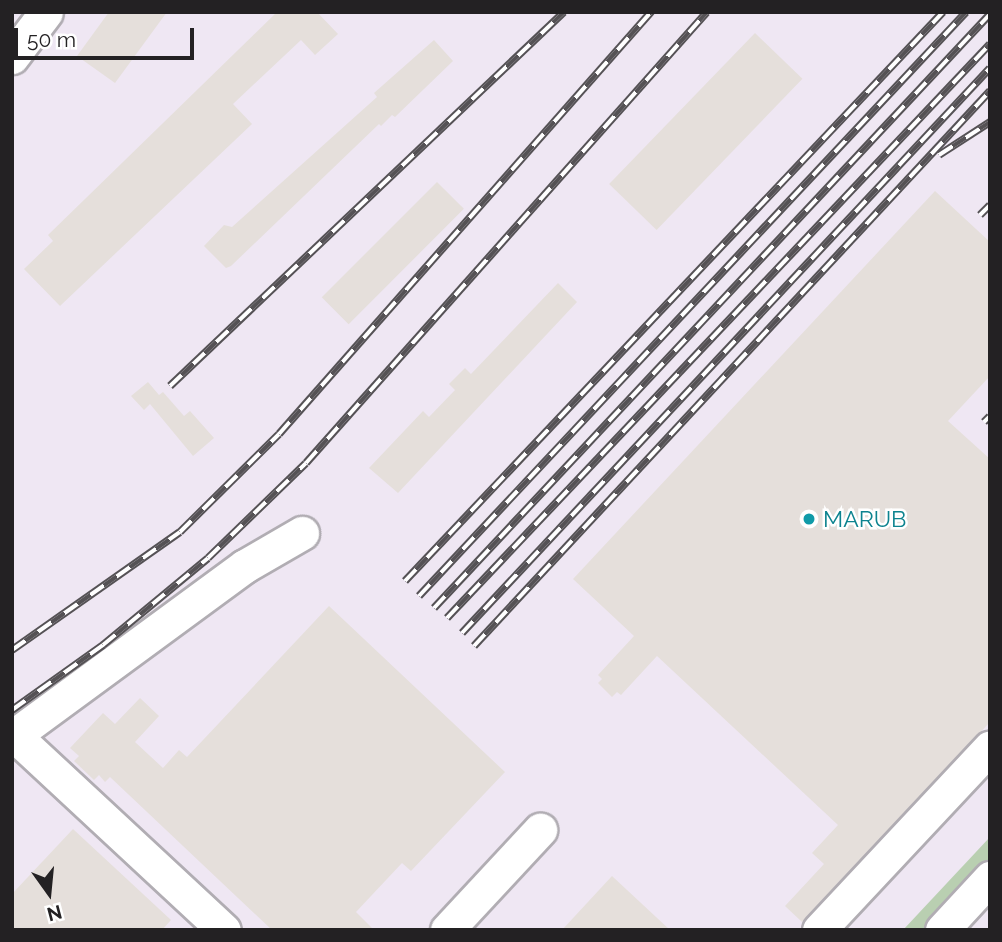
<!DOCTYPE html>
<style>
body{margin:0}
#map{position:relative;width:1002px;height:942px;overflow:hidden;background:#f9f5fb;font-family:Raleway,sans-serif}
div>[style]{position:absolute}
.built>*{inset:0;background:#efe7f3;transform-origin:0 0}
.green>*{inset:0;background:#b9cfb1}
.building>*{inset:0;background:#e5dfdb;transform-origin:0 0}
.roads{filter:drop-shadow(2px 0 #b1adb3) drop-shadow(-2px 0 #b1adb3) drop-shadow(0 2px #b1adb3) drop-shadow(0 -2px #b1adb3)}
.minor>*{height:33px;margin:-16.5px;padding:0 16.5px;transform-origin:16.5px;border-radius:16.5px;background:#fff}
.rail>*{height:8px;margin-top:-4px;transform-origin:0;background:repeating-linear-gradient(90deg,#fff 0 16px,#555255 0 32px);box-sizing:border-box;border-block:2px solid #555255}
.dots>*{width:19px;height:19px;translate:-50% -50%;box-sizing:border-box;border:4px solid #fff;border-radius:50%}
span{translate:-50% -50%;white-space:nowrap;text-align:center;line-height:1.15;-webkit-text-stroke:5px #fff;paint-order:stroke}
.culture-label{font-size:23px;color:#0d838f}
.left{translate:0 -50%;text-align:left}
.frame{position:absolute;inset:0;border:14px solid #232123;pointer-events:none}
.north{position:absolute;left:14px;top:858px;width:70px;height:70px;-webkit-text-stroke:5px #fff;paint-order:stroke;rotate:165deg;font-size:19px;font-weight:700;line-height:28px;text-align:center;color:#232123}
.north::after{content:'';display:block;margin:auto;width:24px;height:32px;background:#232123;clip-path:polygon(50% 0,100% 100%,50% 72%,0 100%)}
.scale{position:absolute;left:14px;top:28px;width:180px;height:32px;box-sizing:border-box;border:4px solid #232123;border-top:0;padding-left:9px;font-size:21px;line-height:24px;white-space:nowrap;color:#232123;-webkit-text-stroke:5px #fff;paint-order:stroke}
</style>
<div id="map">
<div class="built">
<i style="left:12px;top:12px;width:978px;height:918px"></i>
</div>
<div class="green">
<i style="clip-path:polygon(990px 837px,990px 866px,931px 930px,903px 930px)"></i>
</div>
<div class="building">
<i style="clip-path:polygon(109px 12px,167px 12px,115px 83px,77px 56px)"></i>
<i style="clip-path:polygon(277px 12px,317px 12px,338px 34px,315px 55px,301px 40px,233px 104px,252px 124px,60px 306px,24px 269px,53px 241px,48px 235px)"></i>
<i style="left:755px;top:33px;width:66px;height:210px;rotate:44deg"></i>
<i style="clip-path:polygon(434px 40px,453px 61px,395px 117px,392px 115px,381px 126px,379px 124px,231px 266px,226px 268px,204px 246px,224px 225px,232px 227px,377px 97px,374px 93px)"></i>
<i style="left:437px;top:182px;width:38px;height:163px;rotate:45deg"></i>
<i style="clip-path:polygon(935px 191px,990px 242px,990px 376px,948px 421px,990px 459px,990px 722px,802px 922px,785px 906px,824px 864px,812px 853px,838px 825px,657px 656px,621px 695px,617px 692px,612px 697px,598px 683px,602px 679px,598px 675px,634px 636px,573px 579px)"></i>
<i style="clip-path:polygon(558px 283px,577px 302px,398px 493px,369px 468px,423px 411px,429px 417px,455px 390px,449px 384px,465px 368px,471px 374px)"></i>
<i style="clip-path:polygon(148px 382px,159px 395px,163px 392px,184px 416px,190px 411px,214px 438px,193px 456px,150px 404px,144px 410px,131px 396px)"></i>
<i style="clip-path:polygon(329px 606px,505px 772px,411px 871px,402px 863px,356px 912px,374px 930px,272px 930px,110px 777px,105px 782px,99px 775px,94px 780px,74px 761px,79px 756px,70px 748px,103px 713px,115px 724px,140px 698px,159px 716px,135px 742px,163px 768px,179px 750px,187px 757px)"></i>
<i style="clip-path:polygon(73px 829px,171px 920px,162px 930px,12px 930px,12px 894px)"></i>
<i style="clip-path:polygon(612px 876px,670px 930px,562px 930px)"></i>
</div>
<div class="roads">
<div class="minor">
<i style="left:12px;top:57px;width:56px;rotate:-52.9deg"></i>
<i style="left:15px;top:736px;width:285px;rotate:42.9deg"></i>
<i style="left:12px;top:737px;width:289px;rotate:-36.3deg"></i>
<i style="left:245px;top:566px;width:66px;rotate:-30.1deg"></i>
<i style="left:447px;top:930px;width:137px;rotate:-47.1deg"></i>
<i style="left:819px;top:930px;width:250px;rotate:-46.9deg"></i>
<i style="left:942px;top:930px;width:71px;rotate:-47.3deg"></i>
</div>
</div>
<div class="rail">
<i style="left:939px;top:155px;width:61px;rotate:-32.9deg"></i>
<i style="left:980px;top:215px;width:14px;rotate:-45deg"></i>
<i style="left:170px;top:386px;width:543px;rotate:-43.51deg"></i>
<i style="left:984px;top:422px;width:8px;rotate:-45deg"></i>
<i style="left:405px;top:581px;width:783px;rotate:-46.6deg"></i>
<i style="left:419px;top:596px;width:800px;rotate:-46.87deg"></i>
<i style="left:434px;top:608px;width:814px;rotate:-46.89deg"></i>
<i style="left:447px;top:618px;width:790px;rotate:-46.59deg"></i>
<i style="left:462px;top:633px;width:773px;rotate:-46.94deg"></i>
<i style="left:474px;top:646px;width:758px;rotate:-47.09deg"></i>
<i style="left:12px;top:650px;width:205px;rotate:-35.1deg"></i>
<i style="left:180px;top:532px;width:139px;rotate:-44.7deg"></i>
<i style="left:279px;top:434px;width:563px;rotate:-48.6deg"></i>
<i style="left:12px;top:710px;width:112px;rotate:-35.5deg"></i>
<i style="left:103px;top:645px;width:136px;rotate:-39.6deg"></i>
<i style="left:208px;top:558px;width:136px;rotate:-44.1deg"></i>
<i style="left:306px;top:463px;width:603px;rotate:-48.36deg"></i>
</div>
<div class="dots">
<i style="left:809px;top:519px;background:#0f9aa8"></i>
</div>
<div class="culture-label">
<span class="left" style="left:823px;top:519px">MARUB</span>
</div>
<div class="frame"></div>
<div class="north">N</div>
<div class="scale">50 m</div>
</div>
